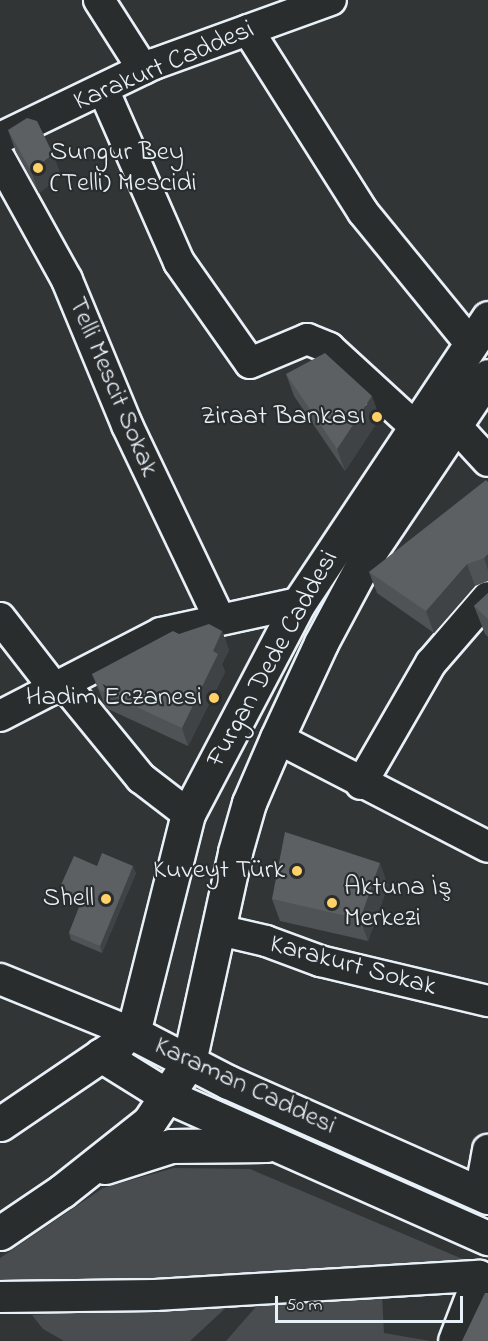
<!DOCTYPE html>
<meta charset="utf-8">
<style>
body{margin:0}
#map{position:relative;width:488px;height:1341px;overflow:hidden;background:#323536;font-family:"Indie Flower",sans-serif}
div>[style]{position:absolute}
.green>*{inset:0;background:#494d4f}
.roads{filter:drop-shadow(2px 0 #e8f1f8) drop-shadow(-2px 0 #e8f1f8) drop-shadow(0 2px #e8f1f8) drop-shadow(0 -2px #e8f1f8)}
.minor>*{height:30px;margin:-15px;padding:0 15px;transform-origin:15px;border-radius:15px;background:#2a2d2e}
.major>*{height:33px;margin:-16.5px;padding:0 16.5px;transform-origin:16.5px;border-radius:16.5px;background:#2a2d2e}
.wall>*{inset:0;background:#4f5355}
.shaded-wall>*{inset:0;background:#404345}
.building>*{inset:0;background:#5c6063}
.dots>*{width:16px;height:16px;translate:-50% -50%;box-sizing:border-box;border:3px solid #2a2d2e;border-radius:50%}
span{translate:-50% -50%;white-space:nowrap;text-align:center;line-height:1.15;-webkit-text-stroke:4.5px #2a2d2e;paint-order:stroke}
.street-label{font-size:27px;color:#e8f1f8}
.poi-label{font-size:27px;color:#e8f1f8}
.left{translate:0 -50%;text-align:left}
.right{translate:-100% -50%;text-align:right}
.scale{position:absolute;left:275px;top:1296px;width:188px;height:27px;box-sizing:border-box;border:3px solid #e8f1f8;border-top:0;padding-left:8px;font-size:18px;line-height:21px;white-space:nowrap;color:#e8f1f8;-webkit-text-stroke:4px #2a2d2e;paint-order:stroke}
</style>
<div id="map">
<div class="green">
<i style="clip-path:polygon(174px 1168px,250px 1169px,465px 1260px,0 1290px,0 1258px,103px 1188px)"></i>
<i style="clip-path:polygon(382px 1295px,384px 1333px,430px 1341px,226px 1341px,261px 1301px)"></i>
<i style="clip-path:polygon(230px 1304px,190px 1341px,64px 1341px,43px 1329px,32px 1315px)"></i>
</div>
<div class="roads">
<div class="minor">
<i style="left:99px;top:0;width:82px;rotate:57.5deg"></i>
<i style="left:248px;top:30px;width:215px;rotate:57.7deg"></i>
<i style="left:363px;top:212px;width:169px;rotate:50.8deg"></i>
<i style="left:103px;top:89px;width:189px;rotate:66.3deg"></i>
<i style="left:179px;top:262px;width:123px;rotate:54.9deg"></i>
<i style="left:250px;top:363px;width:62px;rotate:-22.8deg"></i>
<i style="left:307px;top:339px;width:24px;rotate:22deg"></i>
<i style="left:329px;top:348px;width:115px;rotate:42.5deg"></i>
<i style="left:0;top:138px;width:171px;rotate:-25.7deg"></i>
<i style="left:154px;top:64px;width:188px;rotate:-19.9deg"></i>
<i style="left:0;top:159px;width:138px;rotate:61deg"></i>
<i style="left:67px;top:280px;width:157px;rotate:67.5deg"></i>
<i style="left:127px;top:425px;width:214px;rotate:64.5deg"></i>
<i style="left:454px;top:424px;width:50px;rotate:47.4deg"></i>
<i style="left:0;top:618px;width:90px;rotate:52.2deg"></i>
<i style="left:64px;top:684px;width:122px;rotate:50.7deg"></i>
<i style="left:141px;top:778px;width:59px;rotate:37.5deg"></i>
<i style="left:0;top:716px;width:181px;rotate:-27.3deg"></i>
<i style="left:161px;top:633px;width:141px;rotate:-12.3deg"></i>
<i style="left:277px;top:738px;width:237px;rotate:27.3deg"></i>
<i style="left:361px;top:784px;width:140px;rotate:-60deg"></i>
<i style="left:431px;top:663px;width:87px;rotate:-49.2deg"></i>
<i style="left:219px;top:930px;width:48px;rotate:13.2deg"></i>
<i style="left:266px;top:941px;width:58px;rotate:20.3deg"></i>
<i style="left:320px;top:961px;width:173px;rotate:13.4deg"></i>
<i style="left:0;top:979px;width:144px;rotate:22.1deg"></i>
<i style="left:480px;top:1194px;width:45px;rotate:-79.7deg"></i>
<i style="left:0;top:1297px;width:155px;rotate:-0.7deg"></i>
<i style="left:155px;top:1295px;width:325px;rotate:-3.4deg"></i>
<i style="left:479px;top:1276px;width:70px;rotate:111deg"></i>
</div>
<div class="major">
<i style="left:133px;top:1033px;width:226px;rotate:-75.9deg"></i>
<i style="left:188px;top:814px;width:238px;rotate:-62.3deg"></i>
<i style="left:299px;top:603px;width:342px;rotate:-56.4deg"></i>
<i style="left:133px;top:1033px;width:107px;rotate:27.3deg"></i>
<i style="left:228px;top:1082px;width:284px;rotate:23.9deg"></i>
<i style="left:101px;top:1055px;width:78px;rotate:31.8deg"></i>
<i style="left:167px;top:1096px;width:351px;rotate:23.9deg"></i>
<i style="left:0;top:1124px;width:144px;rotate:-34.2deg"></i>
<i style="left:105px;top:1167px;width:69px;rotate:-17.7deg"></i>
<i style="left:171px;top:1146px;width:95px;rotate:-0.6deg"></i>
<i style="left:0;top:1233px;width:75px;rotate:-34.1deg"></i>
<i style="left:62px;top:1191px;width:111px;rotate:-38.4deg"></i>
<i style="left:149px;top:1122px;width:72px;rotate:-56.3deg"></i>
<i style="left:189px;top:1062px;width:215px;rotate:-77.6deg"></i>
<i style="left:235px;top:852px;width:51px;rotate:-74.1deg"></i>
<i style="left:249px;top:803px;width:71px;rotate:-66.7deg"></i>
<i style="left:277px;top:738px;width:105px;rotate:-65.1deg"></i>
<i style="left:321px;top:643px;width:102px;rotate:-61.9deg"></i>
<i style="left:369px;top:553px;width:213px;rotate:-56.1deg"></i>
</div>
</div>
<div class="wall">
<i style="clip-path:polygon(8px 130px,53px 154px,61px 176px,39px 193px,16px 152px)"></i>
<i style="clip-path:polygon(286px 374px,380px 418px,345px 471px,294px 396px)"></i>
<i style="clip-path:polygon(488px 482px,488px 581px,475px 586px,434px 633px,377px 593px,369px 572px)"></i>
<i style="clip-path:polygon(488px 593px,488px 637px,485px 634px,474px 606px)"></i>
<i style="clip-path:polygon(222px 631px,229px 650px,222px 664px,225px 672px,188px 746px,106px 708px,92px 674px,179px 634px)"></i>
<i style="clip-path:polygon(97px 866px,136px 873px,102px 953px,71px 940px,69px 933px,81px 902px,63px 894px,60px 887px)"></i>
<i style="clip-path:polygon(388px 885px,368px 941px,280px 921px,272px 899px)"></i>
</div>
<div class="shaded-wall">
<i style="clip-path:polygon(53px 154px,61px 176px,39px 193px,31px 171px)"></i>
<i style="clip-path:polygon(372px 396px,380px 418px,345px 471px,337px 449px)"></i>
<i style="clip-path:polygon(488px 554px,488px 570px,484px 558px)"></i>
<i style="clip-path:polygon(467px 564px,475px 586px,434px 633px,426px 611px)"></i>
<i style="clip-path:polygon(222px 631px,229px 650px,222px 664px,225px 672px,188px 746px,182px 728px,213px 651px)"></i>
<i style="clip-path:polygon(380px 863px,388px 885px,368px 941px,360px 919px)"></i>
<i style="clip-path:polygon(133px 866px,136px 873px,102px 953px,100px 946px)"></i>
</div>
<div class="building">
<i style="clip-path:polygon(27px 118px,37px 121px,53px 154px,31px 171px,8px 130px)"></i>
<i style="clip-path:polygon(325px 353px,372px 396px,337px 449px,286px 374px)"></i>
<i style="clip-path:polygon(486px 480px,488px 482px,488px 554px,484px 558px,467px 564px,426px 611px,369px 572px)"></i>
<i style="clip-path:polygon(488px 593px,488px 619px,474px 606px)"></i>
<i style="clip-path:polygon(209px 624px,222px 631px,213px 651px,218px 654px,182px 728px,100px 690px,92px 674px,173px 631px,179px 634px)"></i>
<i style="clip-path:polygon(285px 832px,380px 863px,360px 919px,272px 899px)"></i>
<i style="clip-path:polygon(102px 853px,133px 866px,100px 946px,69px 933px,83px 897px,60px 887px,74px 856px,97px 866px)"></i>
<i style="clip-path:polygon(485px 1293px,488px 1293px,488px 1341px,462px 1341px)"></i>
</div>
<div class="dots">
<i style="left:38px;top:168px;background:#ffd166"></i>
<i style="left:377px;top:417px;background:#ffd166"></i>
<i style="left:214px;top:698px;background:#ffd166"></i>
<i style="left:297px;top:871px;background:#ffd166"></i>
<i style="left:106px;top:899px;background:#ffd166"></i>
<i style="left:332px;top:903px;background:#ffd166"></i>
</div>
<div class="street-label">
<span style="left:164px;top:66px;rotate:-23deg">Karakurt Caddesi</span>
<span style="left:113px;top:387px;rotate:67deg">Telli Mescit Sokak</span>
<span style="left:273px;top:659px;rotate:-61deg">Furgan Dede Caddesi</span>
<span style="left:353px;top:966px;rotate:15deg">Karakurt Sokak</span>
<span style="left:245px;top:1086px;rotate:25deg">Karaman Caddesi</span>
</div>
<div class="poi-label">
<span class="left" style="left:50px;top:168px">Sungur Bey<br>(Telli) Mescidi</span>
<span class="right" style="left:365px;top:417px">Ziraat Bankası</span>
<span class="right" style="left:202px;top:698px">Hadim Eczanesi</span>
<span class="right" style="left:285px;top:871px">Kuveyt Türk</span>
<span class="left" style="left:344px;top:903px">Aktuna İş<br>Merkezi</span>
<span class="right" style="left:94px;top:899px">Shell</span>
</div>
<div class="scale">50 m</div>
</div>
